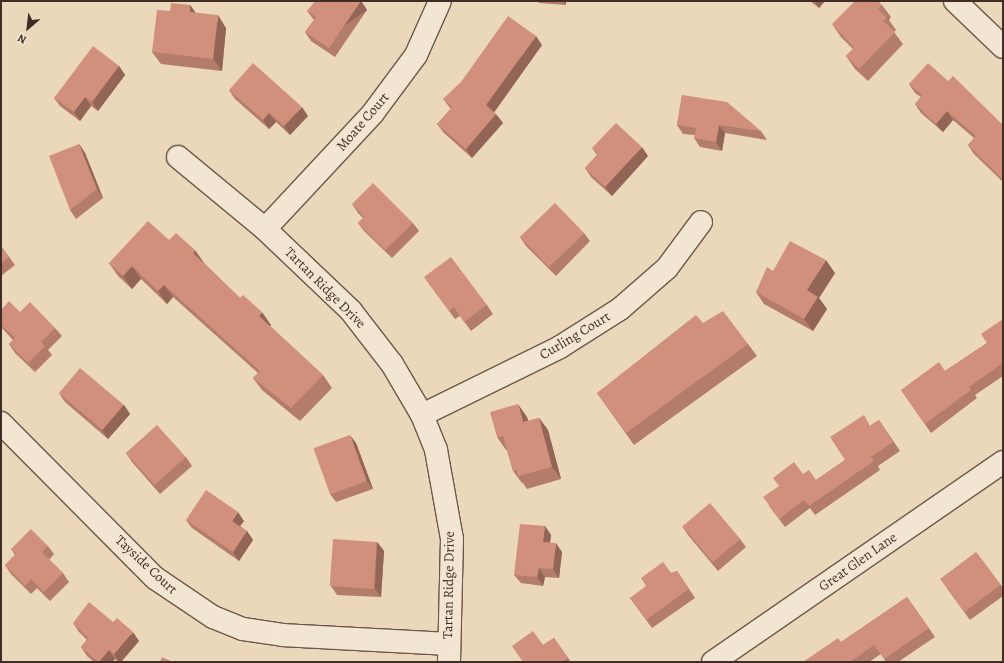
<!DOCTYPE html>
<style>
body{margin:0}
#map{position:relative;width:1004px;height:663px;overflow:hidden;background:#ebd8bb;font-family:Alegreya,serif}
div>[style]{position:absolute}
.roads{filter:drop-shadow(1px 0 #6c584a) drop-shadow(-1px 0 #6c584a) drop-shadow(0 1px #6c584a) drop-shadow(0 -1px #6c584a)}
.minor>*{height:22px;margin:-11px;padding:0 11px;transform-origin:11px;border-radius:11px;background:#f2e6d3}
.wall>*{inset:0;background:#b37c6b}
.shaded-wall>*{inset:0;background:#926557;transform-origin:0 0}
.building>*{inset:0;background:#d0907c;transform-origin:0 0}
span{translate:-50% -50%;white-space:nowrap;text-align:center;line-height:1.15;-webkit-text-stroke:3.5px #f2e6d3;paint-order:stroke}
.street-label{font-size:14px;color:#412d25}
.frame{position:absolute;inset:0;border:2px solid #412d25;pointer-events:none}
.north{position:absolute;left:8px;top:8px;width:40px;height:40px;-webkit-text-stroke:3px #f2e6d3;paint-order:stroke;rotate:208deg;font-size:11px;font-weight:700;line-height:16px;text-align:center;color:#412d25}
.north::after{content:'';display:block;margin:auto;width:14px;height:18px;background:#412d25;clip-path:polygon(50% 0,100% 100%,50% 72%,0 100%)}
</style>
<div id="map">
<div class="roads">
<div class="minor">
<i style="left:955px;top:1px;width:66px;rotate:43.8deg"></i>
<i style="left:178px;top:157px;width:113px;rotate:39.6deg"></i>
<i style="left:265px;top:229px;width:119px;rotate:43.6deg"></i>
<i style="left:351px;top:311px;width:67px;rotate:52.3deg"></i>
<i style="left:392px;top:364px;width:59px;rotate:59.5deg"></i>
<i style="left:422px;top:415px;width:38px;rotate:68deg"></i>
<i style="left:436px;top:450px;width:90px;rotate:79.8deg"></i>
<i style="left:452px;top:539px;width:123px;rotate:91.4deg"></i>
<i style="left:265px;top:229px;width:158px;rotate:-47deg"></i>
<i style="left:373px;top:113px;width:72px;rotate:-53.4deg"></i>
<i style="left:416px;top:55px;width:59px;rotate:-66deg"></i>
<i style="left:422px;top:415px;width:154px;rotate:-26.2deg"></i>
<i style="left:560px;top:347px;width:71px;rotate:-32.3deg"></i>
<i style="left:620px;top:309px;width:62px;rotate:-41.1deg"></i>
<i style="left:667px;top:268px;width:57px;rotate:-53.5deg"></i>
<i style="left:1px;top:423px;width:218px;rotate:45.2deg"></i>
<i style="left:155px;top:578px;width:70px;rotate:33.9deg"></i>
<i style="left:213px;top:617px;width:32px;rotate:22deg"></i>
<i style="left:243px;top:629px;width:40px;rotate:8.5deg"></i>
<i style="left:283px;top:635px;width:165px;rotate:3.1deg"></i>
<i style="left:713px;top:662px;width:352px;rotate:-34.6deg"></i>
</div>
</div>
<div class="wall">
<i style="clip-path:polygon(361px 1px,367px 10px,335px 57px,311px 41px,305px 32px,314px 20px,307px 11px)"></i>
<i style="clip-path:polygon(537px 1px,566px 1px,566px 5px,539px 3px)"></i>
<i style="clip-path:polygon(810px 1px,825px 1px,819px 8px)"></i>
<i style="clip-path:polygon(190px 5px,196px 13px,226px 28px,222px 71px,161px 64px,152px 52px,170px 11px)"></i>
<i style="clip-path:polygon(882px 5px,891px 17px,889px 20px,896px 30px,894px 32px,903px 44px,868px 81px,855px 69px,846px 56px,853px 49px,841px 37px,832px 24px)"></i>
<i style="clip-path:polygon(542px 45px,494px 112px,503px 123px,472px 158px,444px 133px,437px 124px,451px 109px,443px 99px)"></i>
<i style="clip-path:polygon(119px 66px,125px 75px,98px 111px,91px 106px,80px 121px,60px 106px,54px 98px)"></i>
<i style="clip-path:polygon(948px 81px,1003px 125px,1003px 182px,974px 154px,968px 145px,974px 138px,953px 120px,943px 132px,921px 113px,915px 104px,921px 97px,915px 93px,909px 84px)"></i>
<i style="clip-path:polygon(229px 90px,308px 116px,290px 135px,276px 122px,269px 129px,235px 99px)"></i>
<i style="clip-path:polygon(682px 95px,761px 131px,767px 140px,725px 133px,722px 151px,700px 147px,694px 138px,695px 135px,683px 134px,677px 125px)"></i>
<i style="clip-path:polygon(79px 144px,85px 153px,103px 198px,76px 219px,70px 210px)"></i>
<i style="clip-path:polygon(592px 148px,648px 156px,612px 196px,591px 177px,585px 168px,597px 155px)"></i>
<i style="clip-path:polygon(352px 204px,413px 223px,419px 231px,392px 258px,364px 231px,358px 223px,363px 218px,358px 213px)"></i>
<i style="clip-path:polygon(584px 233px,590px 241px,556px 276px,526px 246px,520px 237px)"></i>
<i style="clip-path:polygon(169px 240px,204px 263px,240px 298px,271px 325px,270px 326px,323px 375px,332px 388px,300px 421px,262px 390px,253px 378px,258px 373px,173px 297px,167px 304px,141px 279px,132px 289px,118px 276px,109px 263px)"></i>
<i style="clip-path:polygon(1px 246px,15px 265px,1px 276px)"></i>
<i style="clip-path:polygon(773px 271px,835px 273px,819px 298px,827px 309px,813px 331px,764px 304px,756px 292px)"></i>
<i style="clip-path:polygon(424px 277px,487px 305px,493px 314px,471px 331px,460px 316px,455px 319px)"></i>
<i style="clip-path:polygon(1px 310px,20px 312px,55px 328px,62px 336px,48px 350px,52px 355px,35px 372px,15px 353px,9px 344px,13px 340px,1px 327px)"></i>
<i style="clip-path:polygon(1003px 319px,1003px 376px,975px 395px,977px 398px,931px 433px,901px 390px,945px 371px,987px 343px)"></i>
<i style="clip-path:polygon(703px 323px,748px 344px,757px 356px,634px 445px,597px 393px)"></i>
<i style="clip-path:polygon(59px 393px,124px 405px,130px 414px,108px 439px,65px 402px)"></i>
<i style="clip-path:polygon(527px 417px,528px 421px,539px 418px,548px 430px,561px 479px,527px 489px,523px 483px,522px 483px,513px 471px,507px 450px,506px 450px,497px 437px)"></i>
<i style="clip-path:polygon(879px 420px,900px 451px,878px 466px,880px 470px,815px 515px,810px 508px,785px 527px,769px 506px,803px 474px,816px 480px,845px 460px,871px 425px)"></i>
<i style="clip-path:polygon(356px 443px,373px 489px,336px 502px,330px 494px)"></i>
<i style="clip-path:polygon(126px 453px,186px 457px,192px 466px,160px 494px,132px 462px)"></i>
<i style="clip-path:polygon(186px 520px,244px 521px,240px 526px,247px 531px,253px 540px,239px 561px,192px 528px)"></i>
<i style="clip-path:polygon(545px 526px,551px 535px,550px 543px,562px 552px,559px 578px,545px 577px,543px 586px,521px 583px,514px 575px)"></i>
<i style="clip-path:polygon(682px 526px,740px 539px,746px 547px,718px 571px,688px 535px)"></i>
<i style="clip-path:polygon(377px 542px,384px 551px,381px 597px,337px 595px,331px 586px)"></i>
<i style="clip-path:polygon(48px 546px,54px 554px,49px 560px,63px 573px,69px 582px,50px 601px,37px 588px,31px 594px,11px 574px,5px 565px,15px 555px,11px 549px)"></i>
<i style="clip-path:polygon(976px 552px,1003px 588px,1003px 596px,970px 620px,946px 587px)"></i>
<i style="clip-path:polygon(677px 571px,695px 598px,652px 628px,630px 598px,671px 573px)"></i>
<i style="clip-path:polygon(907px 597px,935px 637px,898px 662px,886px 662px,881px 654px,869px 662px,803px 662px,841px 642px)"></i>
<i style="clip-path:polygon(113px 622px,139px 641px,121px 662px,118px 662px,115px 659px,112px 662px,94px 662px,87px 656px,81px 647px,87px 640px,79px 632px,73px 623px)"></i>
<i style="clip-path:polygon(554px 638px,571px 662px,523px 662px,543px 645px)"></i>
</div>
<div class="shaded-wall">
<i style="left:361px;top:1px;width:11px;height:57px;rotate:56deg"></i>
<i style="clip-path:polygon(563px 1px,566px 1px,566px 5px)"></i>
<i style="clip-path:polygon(814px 1px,825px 1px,819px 8px)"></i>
<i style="clip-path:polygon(190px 5px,199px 18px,190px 12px)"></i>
<i style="clip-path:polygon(218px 15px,226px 28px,222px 71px,213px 59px)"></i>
<i style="clip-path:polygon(536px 36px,542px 45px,493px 114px,486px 105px)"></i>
<i style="clip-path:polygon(119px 66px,125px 75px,98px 111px,92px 102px)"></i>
<i style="clip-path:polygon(85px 97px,91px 106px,80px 121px,74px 112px)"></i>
<i style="clip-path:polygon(302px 107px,308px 116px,290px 135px,284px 126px)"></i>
<i style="clip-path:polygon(947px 111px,953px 120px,943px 132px,936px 124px)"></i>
<i style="clip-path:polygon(269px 113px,276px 122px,269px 129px,263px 120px)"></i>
<i style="clip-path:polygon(496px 114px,503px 123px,472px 158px,466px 149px)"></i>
<i style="clip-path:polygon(719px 125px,725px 133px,722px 151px,716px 142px)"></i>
<i style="clip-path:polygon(79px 144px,85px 153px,103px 198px,97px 189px)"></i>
<i style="clip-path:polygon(642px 147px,648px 156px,612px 196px,605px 187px)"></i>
<i style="clip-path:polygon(195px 250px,204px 263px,202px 266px,193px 253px)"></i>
<i style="clip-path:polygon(826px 260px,835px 273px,819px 298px,827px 309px,813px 331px,804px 319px,807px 290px)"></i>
<i style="clip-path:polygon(132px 266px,141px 279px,132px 289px,123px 276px)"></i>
<i style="clip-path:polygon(164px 285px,173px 297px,167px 304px,158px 291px)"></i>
<i style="clip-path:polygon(262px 312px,271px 325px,268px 328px,259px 316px)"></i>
<i style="clip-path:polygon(518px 404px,527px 417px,532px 435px,523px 422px)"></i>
<i style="clip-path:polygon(124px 405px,130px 414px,108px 439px,102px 430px)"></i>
<i style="clip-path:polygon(539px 418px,548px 430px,561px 479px,552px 467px)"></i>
<i style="clip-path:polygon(350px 435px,356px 443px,373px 489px,367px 481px)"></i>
<i style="clip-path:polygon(238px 512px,244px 521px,238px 529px,232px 521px)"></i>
<i style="clip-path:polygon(545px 526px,551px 535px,549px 551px,543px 542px)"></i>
<i style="clip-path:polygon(247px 531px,253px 540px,239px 561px,233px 552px)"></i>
<i style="clip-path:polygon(377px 542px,384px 551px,381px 597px,375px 589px)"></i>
<i style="clip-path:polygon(556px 543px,562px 552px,559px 578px,553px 569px)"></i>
<i style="clip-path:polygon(539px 568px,545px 577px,543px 586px,537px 577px)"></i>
<i style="clip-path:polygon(133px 632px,139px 641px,121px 662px,119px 662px,114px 654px)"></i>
<i style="clip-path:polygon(109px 650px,115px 659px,112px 662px,99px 662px)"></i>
</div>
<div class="building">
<i style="clip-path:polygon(315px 1px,361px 1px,329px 48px,305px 32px,316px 17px,307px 11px)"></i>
<i style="clip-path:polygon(855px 1px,878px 1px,882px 5px,878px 9px,887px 18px,883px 21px,895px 32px,859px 69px,846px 56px,854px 48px,832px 24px)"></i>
<i style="clip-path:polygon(171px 3px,190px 5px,190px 12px,218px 15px,213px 59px,152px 52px,157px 10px,170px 11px)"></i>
<i style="clip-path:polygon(508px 16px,536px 36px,486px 105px,496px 114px,466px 149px,437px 124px,452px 107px,443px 99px,461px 82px)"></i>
<i style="clip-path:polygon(93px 46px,119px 66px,92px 102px,85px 97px,74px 112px,54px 98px)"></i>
<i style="clip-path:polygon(253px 63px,302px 107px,284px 126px,269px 113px,263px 120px,229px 90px)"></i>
<i style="clip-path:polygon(928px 63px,948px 81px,953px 76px,1003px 125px,1003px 178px,1002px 179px,968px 145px,976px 136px,947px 111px,936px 124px,915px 104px,922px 95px,909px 84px)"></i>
<i style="clip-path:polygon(682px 95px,727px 102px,761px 131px,719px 125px,716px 142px,694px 138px,696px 128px,677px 125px)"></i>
<i style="clip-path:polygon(616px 123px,642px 147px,605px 187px,585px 168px,598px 154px,592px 148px)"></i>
<i style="clip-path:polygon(79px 144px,97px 189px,70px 210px,49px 156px)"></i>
<i style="clip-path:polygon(373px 183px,413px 223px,385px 250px,358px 223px,364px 217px,352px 204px)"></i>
<i style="left:555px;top:203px;width:42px;height:49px;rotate:46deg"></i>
<i style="clip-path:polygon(148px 221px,169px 240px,176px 233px,195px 250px,193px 253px,240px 298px,243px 295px,262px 312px,259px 316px,323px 375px,291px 408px,253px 378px,260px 371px,164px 285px,158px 291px,132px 266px,123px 276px,109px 263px)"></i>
<i style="clip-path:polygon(790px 241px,826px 260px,807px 290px,818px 297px,804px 319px,756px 292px,767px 267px,773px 271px)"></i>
<i style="clip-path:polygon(1px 246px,9px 257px,1px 263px)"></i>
<i style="clip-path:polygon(451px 257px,487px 305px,464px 322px,454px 307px,449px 311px,424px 277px)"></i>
<i style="clip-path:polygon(9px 301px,20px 312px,30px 302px,55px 328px,41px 342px,45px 346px,28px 363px,9px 344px,15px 338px,1px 325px,1px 310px)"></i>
<i style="clip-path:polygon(723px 311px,748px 344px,626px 433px,597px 393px,696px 315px,703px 323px)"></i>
<i style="clip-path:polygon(1003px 319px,1003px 363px,969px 387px,971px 390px,925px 424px,901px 390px,939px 362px,945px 371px,987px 343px,981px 334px)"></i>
<i style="left:80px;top:368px;width:57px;height:33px;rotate:40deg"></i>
<i style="clip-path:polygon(518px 404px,523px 422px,539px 418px,552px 467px,518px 476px,517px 470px,513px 471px,503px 436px,497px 437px,490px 412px)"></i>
<i style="clip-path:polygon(864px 415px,870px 426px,879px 420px,893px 442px,871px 457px,874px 461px,809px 506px,804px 500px,779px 519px,763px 497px,779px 486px,773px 478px,794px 462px,803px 474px,809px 470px,816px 480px,845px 460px,830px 437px)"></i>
<i style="left:157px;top:425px;width:43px;height:42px;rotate:48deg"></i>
<i style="left:350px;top:435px;width:49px;height:39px;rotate:70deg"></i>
<i style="clip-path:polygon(206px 490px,238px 512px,232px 521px,247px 531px,233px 552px,186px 520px)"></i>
<i style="left:710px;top:503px;width:47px;height:36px;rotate:50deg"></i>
<i style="clip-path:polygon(520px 524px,545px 526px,543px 542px,556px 543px,553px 569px,539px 568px,537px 577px,514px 575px)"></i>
<i style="clip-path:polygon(31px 529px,48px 546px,42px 552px,63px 573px,44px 592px,31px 579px,25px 586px,5px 565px,16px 554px,11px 549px)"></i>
<i style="left:333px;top:539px;width:44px;height:47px;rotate:4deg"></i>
<i style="left:976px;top:552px;width:41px;height:45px;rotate:53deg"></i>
<i style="clip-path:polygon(663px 562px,671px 573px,677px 571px,689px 589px,646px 620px,630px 598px,646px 586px,641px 578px)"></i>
<i style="clip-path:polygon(907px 597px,929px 628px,884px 659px,874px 645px,850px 662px,803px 662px,838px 638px,841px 642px)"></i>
<i style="clip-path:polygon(89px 602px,113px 622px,117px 618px,133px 632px,114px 654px,109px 650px,99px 662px,98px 662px,81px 647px,88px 638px,73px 623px)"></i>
<i style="clip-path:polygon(533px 631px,543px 645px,554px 638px,568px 658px,562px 662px,523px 662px,512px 646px)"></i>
<i style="clip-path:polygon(162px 657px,173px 662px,160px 662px)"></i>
</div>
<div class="street-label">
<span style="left:363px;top:122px;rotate:-49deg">Moate Court</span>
<span style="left:325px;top:288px;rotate:45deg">Tartan Ridge Drive</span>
<span style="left:575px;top:336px;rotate:-31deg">Curling Court</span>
<span style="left:858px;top:562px;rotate:-35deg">Great Glen Lane</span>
<span style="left:146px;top:565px;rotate:43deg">Tayside Court</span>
<span style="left:449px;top:585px;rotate:-89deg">Tartan Ridge Drive</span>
</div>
<div class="frame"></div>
<div class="north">N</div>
</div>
